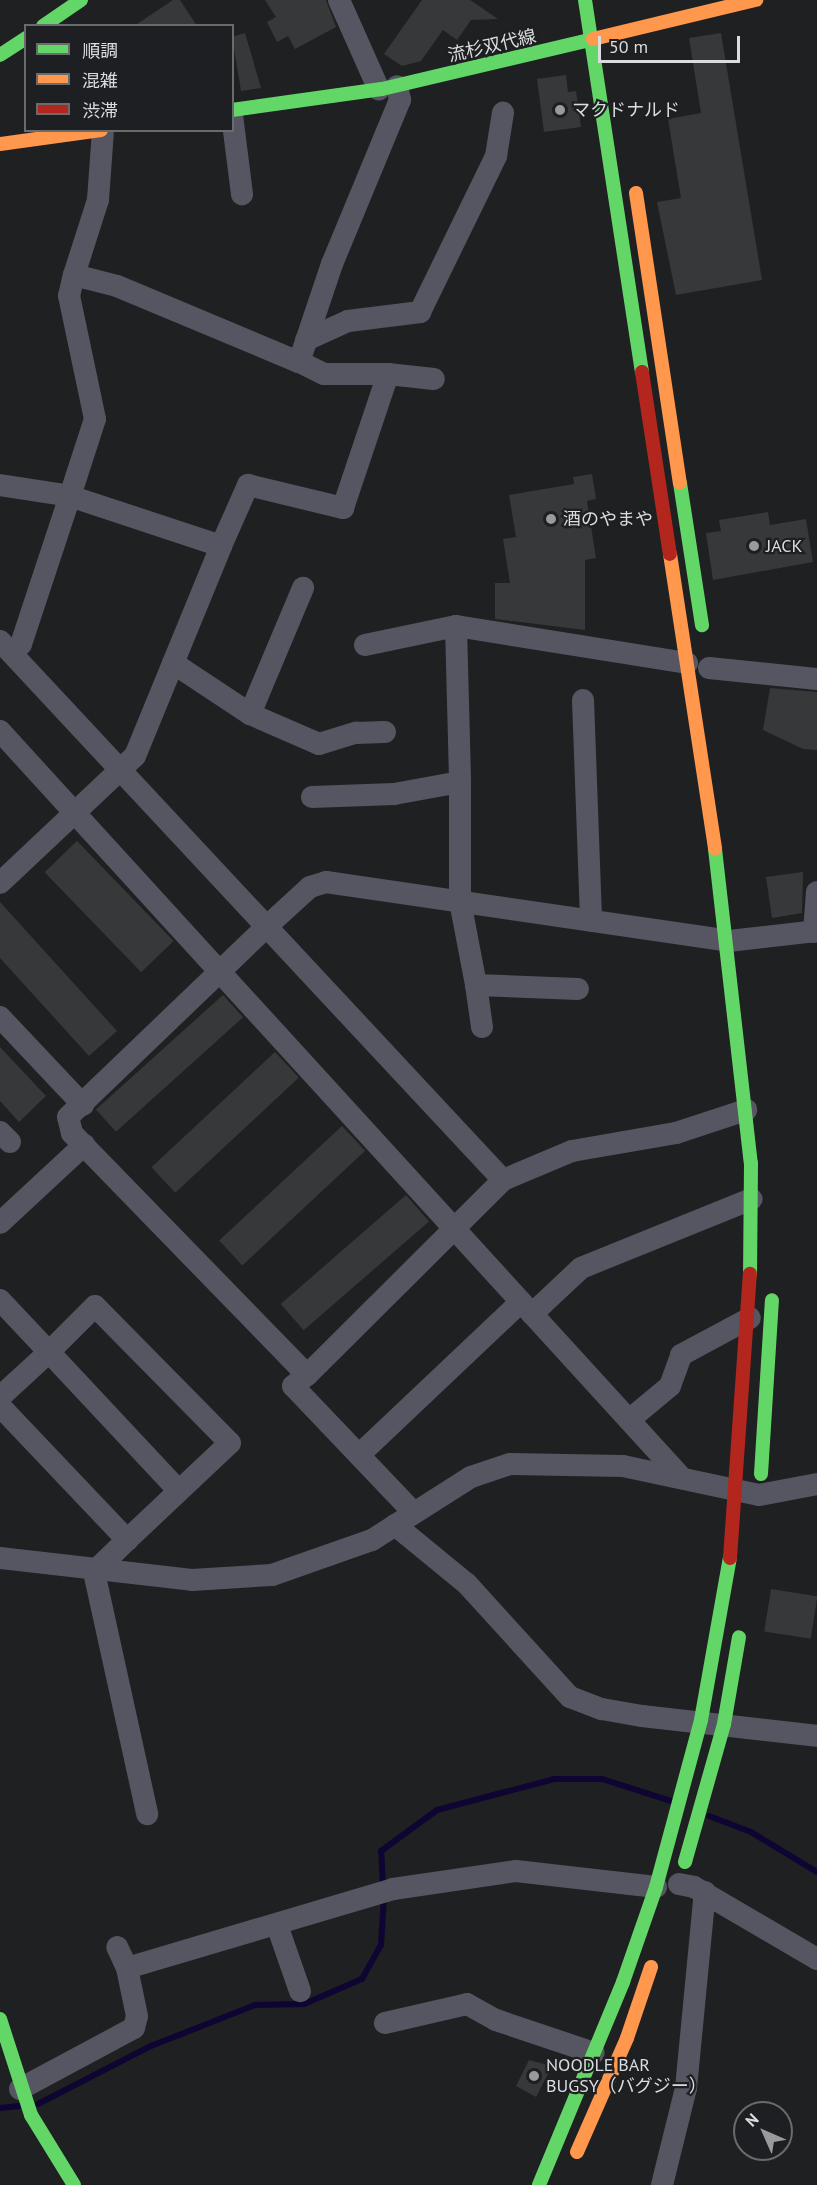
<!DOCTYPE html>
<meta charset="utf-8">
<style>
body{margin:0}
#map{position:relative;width:817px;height:2185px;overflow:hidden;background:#1f2021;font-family:"PT Sans","Noto Sans JP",sans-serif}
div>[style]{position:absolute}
.stream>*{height:6px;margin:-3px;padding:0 3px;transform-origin:3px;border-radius:3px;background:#0e0532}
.building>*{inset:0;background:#373839;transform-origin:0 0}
.street>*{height:22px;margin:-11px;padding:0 11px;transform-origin:11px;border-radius:11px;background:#555661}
.fast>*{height:14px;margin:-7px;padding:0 7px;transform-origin:7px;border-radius:7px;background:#63d668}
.slow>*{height:14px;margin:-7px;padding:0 7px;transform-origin:7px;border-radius:7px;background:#ff974d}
.jam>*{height:14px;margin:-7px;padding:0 7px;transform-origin:7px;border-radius:7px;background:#b3261e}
.dots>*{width:16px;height:16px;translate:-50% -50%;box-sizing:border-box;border:3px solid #1e1f22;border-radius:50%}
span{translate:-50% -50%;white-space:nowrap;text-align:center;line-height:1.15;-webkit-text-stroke:4.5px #1e1f22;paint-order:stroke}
.street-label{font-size:18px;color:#dbdcde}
.poi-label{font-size:18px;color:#dbdcde}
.left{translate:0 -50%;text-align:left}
.legend{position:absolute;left:24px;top:24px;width:210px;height:108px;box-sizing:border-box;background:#1e1f22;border:2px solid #6a6b6d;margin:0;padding:8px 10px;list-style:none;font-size:18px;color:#dbdcde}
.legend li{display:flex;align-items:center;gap:12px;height:30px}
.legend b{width:30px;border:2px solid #6a6b6d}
.north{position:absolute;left:733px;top:2101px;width:60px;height:60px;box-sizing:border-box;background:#1e1f22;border:2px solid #6a6b6d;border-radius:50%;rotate:315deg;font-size:16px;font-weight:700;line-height:24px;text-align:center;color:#dbdcde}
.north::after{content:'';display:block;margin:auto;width:21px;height:27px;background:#999a9c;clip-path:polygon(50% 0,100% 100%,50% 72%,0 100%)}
.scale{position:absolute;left:598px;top:36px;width:142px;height:27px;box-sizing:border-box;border:3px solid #dbdcde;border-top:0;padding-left:8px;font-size:18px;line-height:21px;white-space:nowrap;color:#dbdcde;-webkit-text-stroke:4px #1e1f22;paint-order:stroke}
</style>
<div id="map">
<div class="stream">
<i style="left:709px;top:1816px;width:45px;rotate:20.9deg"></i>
<i style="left:751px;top:1832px;width:77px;rotate:31.2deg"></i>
<i style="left:383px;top:1886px;width:35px;rotate:-93deg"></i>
<i style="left:381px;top:1851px;width:69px;rotate:-36.2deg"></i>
<i style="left:437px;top:1810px;width:121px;rotate:-14.8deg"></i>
<i style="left:554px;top:1779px;width:48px"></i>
<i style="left:602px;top:1779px;width:72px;rotate:17.7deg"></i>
<i style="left:38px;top:2104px;width:127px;rotate:-27.2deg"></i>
<i style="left:151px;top:2046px;width:112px;rotate:-21.5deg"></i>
<i style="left:255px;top:2005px;width:49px;rotate:-1.2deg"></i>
<i style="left:304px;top:2004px;width:63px;rotate:-23.3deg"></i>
<i style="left:362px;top:1979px;width:39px;rotate:-61deg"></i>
<i style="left:381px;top:1945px;width:49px;rotate:-86.5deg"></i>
<i style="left:0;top:2108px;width:19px;rotate:-6deg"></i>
</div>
<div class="building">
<i style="clip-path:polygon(173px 0,180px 0,197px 26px,134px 26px)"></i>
<i style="clip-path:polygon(265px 0,326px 0,336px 27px,295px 49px,288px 36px,277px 42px,267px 22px,276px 17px)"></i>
<i style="clip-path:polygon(422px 0,470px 0,498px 19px,471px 20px,457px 40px,443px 30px,421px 61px,402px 66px,384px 54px)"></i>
<i style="clip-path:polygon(245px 33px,261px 88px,241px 91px,232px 37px)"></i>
<i style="clip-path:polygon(721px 33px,762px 280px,676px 295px,657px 202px,681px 198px,668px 119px,701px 113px,689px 38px)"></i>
<i style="clip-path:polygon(566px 75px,568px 92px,576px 91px,581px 127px,544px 132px,537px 79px)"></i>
<i style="clip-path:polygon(592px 474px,596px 499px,587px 501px,596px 558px,585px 560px,585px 630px,495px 619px,495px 583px,510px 583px,503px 539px,516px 537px,509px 495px,574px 484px,573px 477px)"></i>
<i style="clip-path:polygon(768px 512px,770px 525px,806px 519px,813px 562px,713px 580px,706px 533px,721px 531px,719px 520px)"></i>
<i style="clip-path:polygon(770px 688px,817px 692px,817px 750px,803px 749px,763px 730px)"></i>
<i style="left:77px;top:841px;width:139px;height:45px;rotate:46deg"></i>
<i style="clip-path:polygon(803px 872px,802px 913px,772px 918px,766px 877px)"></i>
<i style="clip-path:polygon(0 902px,117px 1031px,89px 1056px,0 958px)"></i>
<i style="left:223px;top:995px;width:30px;height:171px;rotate:48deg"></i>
<i style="clip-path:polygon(0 1047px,46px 1096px,19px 1122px,0 1101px)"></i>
<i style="left:275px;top:1052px;width:35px;height:169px;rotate:47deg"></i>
<i style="left:342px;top:1126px;width:34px;height:168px;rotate:47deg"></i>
<i style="left:406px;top:1195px;width:35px;height:166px;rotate:49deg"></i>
<i style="left:771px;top:1589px;width:47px;height:43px;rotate:9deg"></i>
<i style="clip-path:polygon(529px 2060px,552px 2066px,536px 2097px,516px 2086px)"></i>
</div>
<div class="street">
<i style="left:339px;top:0;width:98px;rotate:66deg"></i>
<i style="left:232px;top:115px;width:80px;rotate:82.8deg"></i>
<i style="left:74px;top:275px;width:79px;rotate:-72.3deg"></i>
<i style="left:98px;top:200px;width:70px;rotate:-85.9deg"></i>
<i style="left:306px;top:340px;width:46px;rotate:-24.3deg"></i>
<i style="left:348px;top:321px;width:73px;rotate:-7.1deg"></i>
<i style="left:420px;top:312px;width:174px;rotate:-64deg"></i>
<i style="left:496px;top:156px;width:44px;rotate:-80.8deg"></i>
<i style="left:388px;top:374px;width:46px;rotate:6.2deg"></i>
<i style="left:0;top:485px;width:71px;rotate:8.9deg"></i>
<i style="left:70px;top:496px;width:81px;rotate:-72deg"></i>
<i style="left:95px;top:419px;width:126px;rotate:-101.9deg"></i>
<i style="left:69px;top:296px;width:22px;rotate:-77deg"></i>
<i style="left:74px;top:275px;width:44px;rotate:14.3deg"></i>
<i style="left:117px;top:286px;width:197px;rotate:22.7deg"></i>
<i style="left:299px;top:362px;width:103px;rotate:-71.4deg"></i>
<i style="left:332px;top:264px;width:178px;rotate:-67.5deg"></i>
<i style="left:400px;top:100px;width:14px;rotate:-102deg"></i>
<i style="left:221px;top:546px;width:67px;rotate:-66.1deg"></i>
<i style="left:248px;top:485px;width:98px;rotate:13.6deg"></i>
<i style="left:343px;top:508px;width:141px;rotate:-71.4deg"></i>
<i style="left:388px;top:374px;width:64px;rotate:180deg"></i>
<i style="left:324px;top:374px;width:28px;rotate:-154deg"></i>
<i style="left:456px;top:626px;width:156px;rotate:88.5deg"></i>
<i style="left:0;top:641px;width:737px;rotate:46.98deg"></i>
<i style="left:503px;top:1180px;width:276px;rotate:135.1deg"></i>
<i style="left:365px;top:645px;width:93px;rotate:-11.8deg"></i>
<i style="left:456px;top:626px;width:234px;rotate:9.1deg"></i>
<i style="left:173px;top:663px;width:92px;rotate:33.5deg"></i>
<i style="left:250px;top:714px;width:137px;rotate:-67.2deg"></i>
<i style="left:709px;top:668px;width:109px;rotate:5.8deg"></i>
<i style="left:583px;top:700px;width:221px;rotate:87.9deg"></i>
<i style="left:250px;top:714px;width:75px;rotate:23.5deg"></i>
<i style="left:319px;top:744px;width:39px;rotate:-17deg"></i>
<i style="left:356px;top:733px;width:29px;rotate:-2deg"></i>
<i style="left:0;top:731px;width:1010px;rotate:47.61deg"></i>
<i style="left:312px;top:797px;width:82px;rotate:-2.1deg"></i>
<i style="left:394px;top:794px;width:67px;rotate:-10.3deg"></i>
<i style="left:460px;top:782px;width:119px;rotate:90deg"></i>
<i style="left:460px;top:901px;width:86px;rotate:79.2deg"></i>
<i style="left:0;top:883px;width:185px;rotate:-43.3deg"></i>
<i style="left:135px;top:756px;width:227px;rotate:-67.7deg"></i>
<i style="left:221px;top:546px;width:159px;rotate:-161.7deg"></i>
<i style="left:70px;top:496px;width:156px;rotate:108.3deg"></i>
<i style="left:21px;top:644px;width:13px;rotate:132deg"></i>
<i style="left:814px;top:932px;width:40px;rotate:-85.7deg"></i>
<i style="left:0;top:1017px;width:121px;rotate:46.7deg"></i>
<i style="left:482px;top:1027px;width:42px;rotate:-98.1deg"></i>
<i style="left:476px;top:985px;width:102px;rotate:2.2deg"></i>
<i style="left:0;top:1132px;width:14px;rotate:45deg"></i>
<i style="left:503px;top:1180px;width:75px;rotate:-22.8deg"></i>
<i style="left:572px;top:1151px;width:106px;rotate:-9.8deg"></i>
<i style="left:676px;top:1133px;width:74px;rotate:-18.2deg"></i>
<i style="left:0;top:1223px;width:115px;rotate:-42.9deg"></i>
<i style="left:0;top:1300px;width:71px;rotate:46.7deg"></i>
<i style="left:49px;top:1352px;width:67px;rotate:137.4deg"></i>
<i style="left:532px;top:1314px;width:67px;rotate:-43.2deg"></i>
<i style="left:581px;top:1268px;width:184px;rotate:-22deg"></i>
<i style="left:0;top:1406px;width:185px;rotate:46.5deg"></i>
<i style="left:127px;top:1540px;width:46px;rotate:135.9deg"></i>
<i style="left:94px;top:1572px;width:248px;rotate:77.6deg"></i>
<i style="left:629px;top:1420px;width:53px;rotate:-39.7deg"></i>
<i style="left:670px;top:1386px;width:33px;rotate:-70deg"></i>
<i style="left:681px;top:1355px;width:78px;rotate:-28.2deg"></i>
<i style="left:359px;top:1455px;width:223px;rotate:-43.4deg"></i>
<i style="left:414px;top:1513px;width:175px;rotate:-133.6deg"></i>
<i style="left:293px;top:1386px;width:18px;rotate:-38deg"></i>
<i style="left:307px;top:1375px;width:337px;rotate:-134.2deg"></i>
<i style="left:72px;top:1133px;width:16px;rotate:-104deg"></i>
<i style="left:68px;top:1117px;width:272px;rotate:-43.8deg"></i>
<i style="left:264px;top:929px;width:62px;rotate:-42.4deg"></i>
<i style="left:310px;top:887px;width:17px;rotate:-17deg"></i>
<i style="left:326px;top:882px;width:407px;rotate:8.3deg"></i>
<i style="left:729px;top:941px;width:89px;rotate:-6.5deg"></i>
<i style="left:395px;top:1525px;width:93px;rotate:39.3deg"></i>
<i style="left:467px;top:1584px;width:153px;rotate:47.7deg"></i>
<i style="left:570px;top:1697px;width:34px;rotate:21deg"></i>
<i style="left:602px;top:1709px;width:41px;rotate:9.9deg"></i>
<i style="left:642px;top:1716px;width:176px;rotate:6.5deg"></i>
<i style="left:127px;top:1540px;width:141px;rotate:-43.3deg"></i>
<i style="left:230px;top:1443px;width:192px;rotate:-134.6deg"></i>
<i style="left:95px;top:1306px;width:65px;rotate:135deg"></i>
<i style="left:49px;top:1352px;width:190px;rotate:46.9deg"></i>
<i style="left:0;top:1558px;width:193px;rotate:6.5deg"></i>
<i style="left:192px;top:1580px;width:80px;rotate:-3.6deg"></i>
<i style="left:272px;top:1575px;width:106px;rotate:-19.3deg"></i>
<i style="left:372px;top:1540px;width:117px;rotate:-32.5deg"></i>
<i style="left:471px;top:1477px;width:41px;rotate:-18.4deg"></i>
<i style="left:510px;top:1464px;width:113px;rotate:1deg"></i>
<i style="left:623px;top:1466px;width:139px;rotate:12deg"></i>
<i style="left:759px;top:1495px;width:59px;rotate:-10.7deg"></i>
<i style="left:679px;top:1884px;width:15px;rotate:11deg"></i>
<i style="left:694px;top:1887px;width:143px;rotate:30.3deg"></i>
<i style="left:277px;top:1925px;width:70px;rotate:70.8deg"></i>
<i style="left:127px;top:1968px;width:277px;rotate:-16.5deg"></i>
<i style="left:393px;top:1889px;width:124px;rotate:-8.3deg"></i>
<i style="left:516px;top:1871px;width:141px;rotate:6.5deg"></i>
<i style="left:385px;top:2023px;width:84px;rotate:-13deg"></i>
<i style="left:467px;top:2004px;width:33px;rotate:29deg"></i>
<i style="left:496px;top:2020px;width:103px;rotate:18.6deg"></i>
<i style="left:20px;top:2089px;width:129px;rotate:-28.2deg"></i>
<i style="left:134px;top:2028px;width:12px;rotate:-76deg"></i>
<i style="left:137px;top:2016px;width:49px;rotate:-101.8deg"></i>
<i style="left:127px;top:1968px;width:23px;rotate:-115deg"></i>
<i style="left:662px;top:2185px;width:100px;rotate:-76.1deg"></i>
<i style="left:686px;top:2088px;width:197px;rotate:-84.5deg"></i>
</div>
<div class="fast">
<i style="left:585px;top:0;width:376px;rotate:81.3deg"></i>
<i style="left:43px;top:26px;width:46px;rotate:-34.4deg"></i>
<i style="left:0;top:55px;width:31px;rotate:-33deg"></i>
<i style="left:232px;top:110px;width:151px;rotate:-8deg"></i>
<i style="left:382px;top:89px;width:217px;rotate:-13.3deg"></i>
<i style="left:680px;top:483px;width:144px;rotate:81.2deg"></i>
<i style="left:715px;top:849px;width:316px;rotate:83.5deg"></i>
<i style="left:751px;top:1163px;width:111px;rotate:90.5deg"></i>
<i style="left:761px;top:1474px;width:174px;rotate:-86.4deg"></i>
<i style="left:685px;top:1862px;width:143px;rotate:-74.2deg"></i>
<i style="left:724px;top:1724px;width:88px;rotate:-80.2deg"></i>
<i style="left:0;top:2019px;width:101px;rotate:72.1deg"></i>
<i style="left:31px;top:2115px;width:82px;rotate:58.4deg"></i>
<i style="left:539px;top:2185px;width:220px;rotate:-67.5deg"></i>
<i style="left:623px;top:1982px;width:101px;rotate:-70.8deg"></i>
<i style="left:656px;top:1887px;width:173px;rotate:-74.9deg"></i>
<i style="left:701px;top:1720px;width:165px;rotate:-79.9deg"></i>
</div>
<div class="slow">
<i style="left:593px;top:39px;width:168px;rotate:-13.5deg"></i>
<i style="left:0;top:144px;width:102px;rotate:-7.9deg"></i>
<i style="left:636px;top:193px;width:293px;rotate:81.4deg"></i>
<i style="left:670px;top:554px;width:298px;rotate:81.3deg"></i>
<i style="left:577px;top:2152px;width:124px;rotate:-66.3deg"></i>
<i style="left:627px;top:2038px;width:75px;rotate:-71.3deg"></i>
</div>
<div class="jam">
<i style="left:642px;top:372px;width:184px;rotate:81.3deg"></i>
<i style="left:730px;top:1558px;width:285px;rotate:-86deg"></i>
</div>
<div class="dots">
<i style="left:560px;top:110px;background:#999a9c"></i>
<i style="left:551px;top:519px;background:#999a9c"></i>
<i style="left:754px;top:546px;background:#999a9c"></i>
<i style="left:534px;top:2076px;background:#999a9c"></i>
</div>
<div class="street-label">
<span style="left:492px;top:46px;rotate:-13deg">流杉双代線</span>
</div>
<div class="poi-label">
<span class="left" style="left:572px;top:110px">マクドナルド</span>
<span class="left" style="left:563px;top:519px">酒のやまや</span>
<span class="left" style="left:766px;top:546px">JACK</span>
<span class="left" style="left:546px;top:2076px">NOODLE BAR<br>BUGSY（バグジー）</span>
</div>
<ul class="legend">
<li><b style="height:8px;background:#63d668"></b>順調</li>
<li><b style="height:8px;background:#ff974d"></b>混雑</li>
<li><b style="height:8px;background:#b3261e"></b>渋滞</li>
</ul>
<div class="north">N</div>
<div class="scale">50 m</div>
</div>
